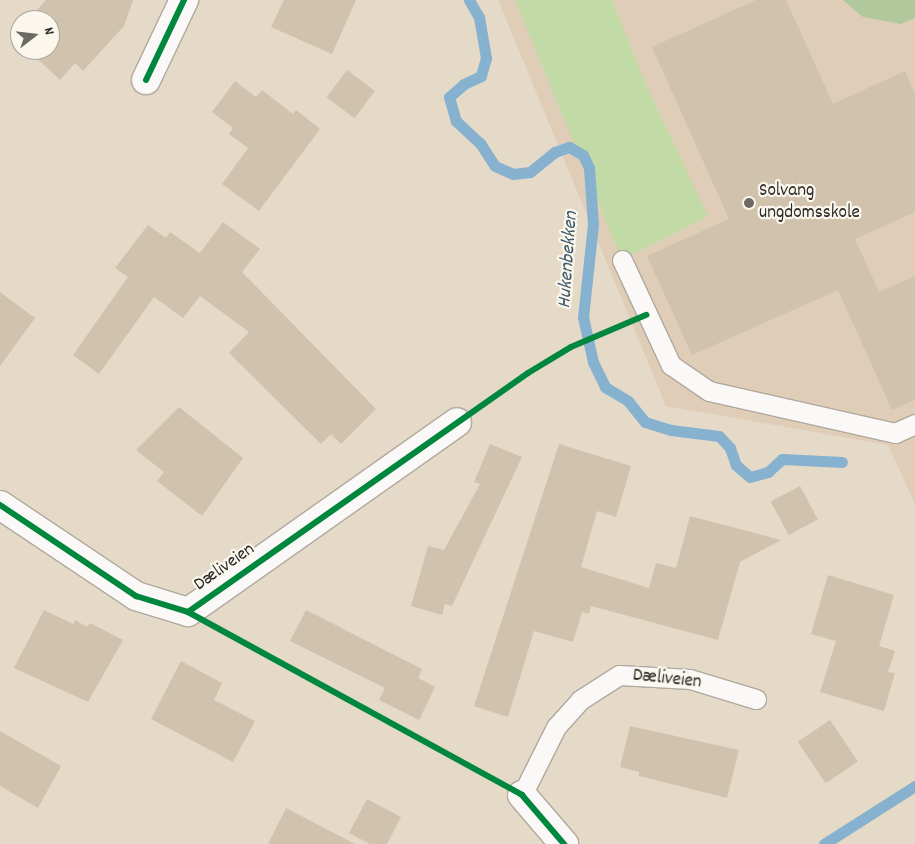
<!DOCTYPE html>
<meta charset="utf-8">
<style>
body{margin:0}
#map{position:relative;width:915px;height:844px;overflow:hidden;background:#e5d9c8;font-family:Dekko,sans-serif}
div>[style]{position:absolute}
.built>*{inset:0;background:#dfcdb8}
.green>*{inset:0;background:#c2daa6}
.forest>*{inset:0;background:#b0c89b}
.stream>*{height:11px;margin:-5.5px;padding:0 5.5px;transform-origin:5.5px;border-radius:5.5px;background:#86b2cf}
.building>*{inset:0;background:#d0c2ad;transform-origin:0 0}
.roads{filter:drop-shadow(1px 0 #b0a99e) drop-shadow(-1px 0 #b0a99e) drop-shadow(0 1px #b0a99e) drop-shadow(0 -1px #b0a99e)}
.service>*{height:19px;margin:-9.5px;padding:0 9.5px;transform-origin:9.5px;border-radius:9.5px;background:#fbf9f7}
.minor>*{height:28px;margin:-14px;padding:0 14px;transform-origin:14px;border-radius:14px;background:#fbf9f7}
.cycleway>*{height:6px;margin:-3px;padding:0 3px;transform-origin:3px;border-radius:3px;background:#00873e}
.dots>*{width:14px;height:14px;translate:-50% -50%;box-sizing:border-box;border:2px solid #fbf7ec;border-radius:50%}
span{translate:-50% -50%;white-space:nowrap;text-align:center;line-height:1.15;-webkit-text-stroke:4.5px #fbf7ec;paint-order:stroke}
.poi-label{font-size:19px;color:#2b2b2b}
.left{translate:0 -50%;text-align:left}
.street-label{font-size:19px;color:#2b2b2b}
.water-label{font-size:20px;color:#3f5a6e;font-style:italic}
.north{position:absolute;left:10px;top:10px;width:50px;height:50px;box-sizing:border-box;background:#fbf7ec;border:1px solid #a8a59f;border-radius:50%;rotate:74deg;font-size:14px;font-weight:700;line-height:20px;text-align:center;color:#2b2b2b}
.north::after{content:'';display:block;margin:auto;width:18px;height:22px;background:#6c6862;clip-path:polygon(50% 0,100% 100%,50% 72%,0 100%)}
</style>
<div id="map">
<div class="built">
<i style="clip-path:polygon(498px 0,915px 0,915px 504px,888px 445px,666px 406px)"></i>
</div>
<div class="green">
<i style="clip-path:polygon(515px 0,612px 0,643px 78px,708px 216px,622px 260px)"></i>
</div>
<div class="forest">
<i style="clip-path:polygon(843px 0,915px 0,915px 18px,901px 24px,863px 17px)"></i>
</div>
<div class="stream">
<i style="left:469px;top:0;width:20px;rotate:60deg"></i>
<i style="left:479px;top:17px;width:42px;rotate:80.3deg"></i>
<i style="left:486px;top:58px;width:19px;rotate:106deg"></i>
<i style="left:481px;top:76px;width:19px;rotate:155deg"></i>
<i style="left:464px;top:84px;width:20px;rotate:139deg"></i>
<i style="left:449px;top:97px;width:25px;rotate:74deg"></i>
<i style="left:456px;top:121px;width:33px;rotate:43deg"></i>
<i style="left:480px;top:143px;width:27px;rotate:57deg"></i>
<i style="left:495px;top:166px;width:20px;rotate:24deg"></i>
<i style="left:513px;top:174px;width:17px;rotate:-7deg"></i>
<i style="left:530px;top:172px;width:32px;rotate:-39deg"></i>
<i style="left:555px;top:152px;width:15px;rotate:-20deg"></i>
<i style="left:569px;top:147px;width:16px;rotate:30deg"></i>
<i style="left:583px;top:155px;width:14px;rotate:65deg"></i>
<i style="left:589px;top:168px;width:56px;rotate:85.9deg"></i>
<i style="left:593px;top:224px;width:94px;rotate:96.1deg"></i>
<i style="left:583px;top:317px;width:46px;rotate:77.5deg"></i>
<i style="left:593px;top:362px;width:28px;rotate:64deg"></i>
<i style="left:605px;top:387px;width:27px;rotate:31deg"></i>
<i style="left:628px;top:401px;width:27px;rotate:51deg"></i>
<i style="left:645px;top:422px;width:27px;rotate:17deg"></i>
<i style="left:671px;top:430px;width:48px;rotate:7.1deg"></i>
<i style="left:719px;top:436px;width:16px;rotate:47deg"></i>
<i style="left:730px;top:448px;width:18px;rotate:71deg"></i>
<i style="left:736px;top:465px;width:18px;rotate:41deg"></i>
<i style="left:750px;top:477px;width:19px;rotate:-16deg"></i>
<i style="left:768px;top:472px;width:19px;rotate:-43deg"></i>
<i style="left:782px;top:459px;width:60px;rotate:2.9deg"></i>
<i style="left:824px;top:844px;width:108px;rotate:-32.5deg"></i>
</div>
<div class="building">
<i style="clip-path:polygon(46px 0,133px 0,124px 26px,83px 71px,75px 63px,60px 80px,28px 50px,50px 50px,50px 20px,28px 20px)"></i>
<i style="clip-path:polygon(284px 0,356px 0,332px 54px,271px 27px)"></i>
<i style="clip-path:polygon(756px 0,786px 0,833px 104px,905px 71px,915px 94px,915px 212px,855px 239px,879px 292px,915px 276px,915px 400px,892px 410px,838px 290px,692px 355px,647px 256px,729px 219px,652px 47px)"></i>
<i style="left:347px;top:70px;width:35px;height:34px;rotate:37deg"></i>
<i style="clip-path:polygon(235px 81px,256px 97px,262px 90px,293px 114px,296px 110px,320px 129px,259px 211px,222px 184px,248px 148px,229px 134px,233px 128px,212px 112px)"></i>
<i style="clip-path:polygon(223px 222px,260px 249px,242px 272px,376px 409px,341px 444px,331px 434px,321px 444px,229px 353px,249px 332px,200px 296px,183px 318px,154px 297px,99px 374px,73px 355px,128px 277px,115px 268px,148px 225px,166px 238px,170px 232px,200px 253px)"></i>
<i style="clip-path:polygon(0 292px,35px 318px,0 366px)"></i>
<i style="clip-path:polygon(179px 407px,243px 458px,202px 516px,157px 481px,164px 472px,136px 450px)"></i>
<i style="clip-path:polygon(490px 444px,522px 457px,452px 606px,445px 604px,442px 615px,411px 606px,428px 546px,444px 550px,480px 484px,474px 482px)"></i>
<i style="clip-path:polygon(559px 444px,631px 466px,616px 517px,597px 511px,581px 567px,649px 588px,656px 563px,676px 568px,690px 516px,781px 540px,740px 562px,718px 640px,591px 606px,589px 614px,582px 612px,573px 642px,534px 631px,508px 717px,474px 706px)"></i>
<i style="left:800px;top:486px;width:38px;height:33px;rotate:62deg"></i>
<i style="clip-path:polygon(828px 575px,894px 595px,879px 646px,895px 651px,888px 672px,895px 673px,884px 711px,820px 692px,836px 641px,811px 634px)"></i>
<i style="clip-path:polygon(44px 610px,73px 624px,75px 620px,87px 627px,90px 623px,123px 640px,88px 702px,14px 668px)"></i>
<i style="clip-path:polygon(306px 610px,422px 669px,418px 678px,435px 687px,419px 720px,379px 700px,385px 688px,290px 641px)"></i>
<i style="clip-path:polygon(181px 661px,222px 683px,214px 700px,255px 721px,233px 762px,151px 719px)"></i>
<i style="left:830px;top:720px;width:50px;height:39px;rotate:56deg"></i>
<i style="clip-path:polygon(630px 726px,739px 750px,727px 798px,639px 776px,639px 772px,620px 767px)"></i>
<i style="clip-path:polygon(0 731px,61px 766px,38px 808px,0 786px)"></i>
<i style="clip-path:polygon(367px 799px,401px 817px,387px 844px,370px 844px,349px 833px)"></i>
<i style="clip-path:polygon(286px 808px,355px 844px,268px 844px)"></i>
</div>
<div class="roads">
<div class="service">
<i style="left:622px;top:260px;width:116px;rotate:65deg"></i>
<i style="left:671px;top:365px;width:46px;rotate:34.4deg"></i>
<i style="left:709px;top:391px;width:191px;rotate:12.7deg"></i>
<i style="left:895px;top:433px;width:22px;rotate:-24deg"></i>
<i style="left:522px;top:795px;width:76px;rotate:-63.4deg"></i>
<i style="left:556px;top:727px;width:36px;rotate:-48deg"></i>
<i style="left:580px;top:700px;width:46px;rotate:-32.7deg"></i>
<i style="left:619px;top:675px;width:71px;rotate:3.2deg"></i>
<i style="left:690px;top:679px;width:69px;rotate:16.9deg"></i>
</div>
<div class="minor">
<i style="left:146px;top:80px;width:89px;rotate:-64.6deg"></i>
<i style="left:0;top:505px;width:164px;rotate:33.8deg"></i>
<i style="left:136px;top:596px;width:54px;rotate:17.1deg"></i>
<i style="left:188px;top:612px;width:329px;rotate:-35.2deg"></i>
<i style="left:522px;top:795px;width:65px;rotate:49.4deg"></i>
</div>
</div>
<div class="cycleway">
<i style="left:146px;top:80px;width:89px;rotate:-64.6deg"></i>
<i style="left:0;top:505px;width:164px;rotate:33.8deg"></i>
<i style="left:136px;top:596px;width:54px;rotate:17.1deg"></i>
<i style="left:188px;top:612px;width:416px;rotate:-35.1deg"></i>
<i style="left:528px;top:373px;width:50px;rotate:-31.2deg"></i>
<i style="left:571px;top:347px;width:82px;rotate:-23.1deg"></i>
<i style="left:188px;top:612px;width:381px;rotate:28.7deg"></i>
<i style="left:522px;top:795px;width:65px;rotate:49.4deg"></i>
</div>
<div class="dots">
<i style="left:749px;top:203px;background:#6c6862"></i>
</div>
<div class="poi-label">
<span class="left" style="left:759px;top:203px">Solvang<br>ungdomsskole</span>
</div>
<div class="street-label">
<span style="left:225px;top:568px;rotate:-35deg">Dæliveien</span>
<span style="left:667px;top:680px;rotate:6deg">Dæliveien</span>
</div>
<div class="water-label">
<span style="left:569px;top:260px;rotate:-86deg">Hukenbekken</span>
</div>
<div class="north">N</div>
</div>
